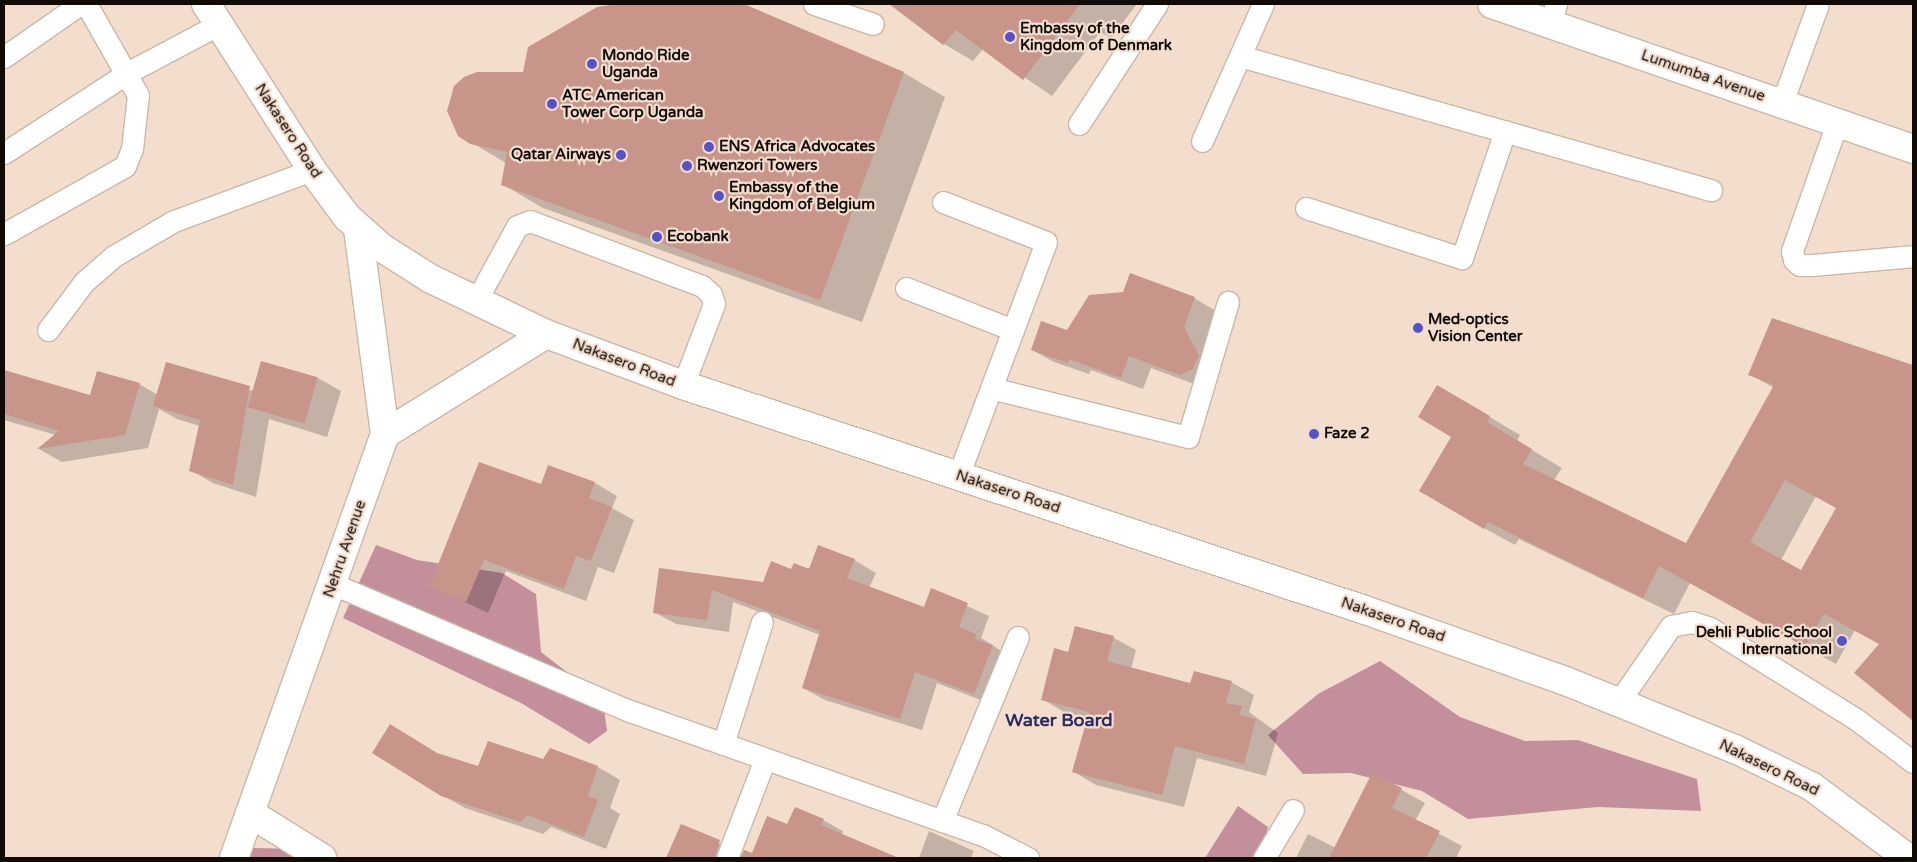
<!DOCTYPE html>
<style>
body{margin:0}
#map{position:relative;width:1917px;height:862px;overflow:hidden;background:#f3decd;font-family:"Varela Round",sans-serif}
div>[style]{position:absolute}
.forest>*{inset:0;background:#c38f9b}
.shadow>*{inset:0;background:#0003}
.building>*{inset:0;background:#c8958a;transform-origin:0 0}
.roads{filter:drop-shadow(1px 0 #cbb7a6) drop-shadow(-1px 0 #cbb7a6) drop-shadow(0 1px #cbb7a6) drop-shadow(0 -1px #cbb7a6)}
.lane>*{height:21px;margin:-10.5px;padding:0 10.5px;transform-origin:10.5px;border-radius:10.5px;background:#fff}
.street>*{height:28px;margin:-14px;padding:0 14px;transform-origin:14px;border-radius:14px;background:#fff}
.secondary>*{height:28px;margin:-14px;padding:0 14px;transform-origin:14px;border-radius:14px;background:#fff}
.dots>*{width:14px;height:14px;translate:-50% -50%;box-sizing:border-box;border:2px solid #f3decd;border-radius:50%}
span{translate:-50% -50%;white-space:nowrap;text-align:center;line-height:1.15;-webkit-text-stroke:4.5px #f3decd;paint-order:stroke}
.poi-label{font-size:15px;color:#110b06;font-weight:700}
.left{translate:0 -50%;text-align:left}
.right{translate:-100% -50%;text-align:right}
.street-label{font-size:15px;color:#110b06}
.quarter-label{font-size:18px;color:#2a2a64;font-weight:700}
.frame{position:absolute;inset:0;border:5px solid #110b06;pointer-events:none}
</style>
<div id="map">
<div class="forest">
<i style="clip-path:polygon(376px 545px,417px 560px,502px 573px,536px 594px,541px 652px,603px 700px,607px 731px,589px 744px,521px 703px,343px 618px)"></i>
<i style="clip-path:polygon(1380px 661px,1460px 717px,1525px 741px,1578px 740px,1697px 779px,1701px 811px,1598px 807px,1468px 819px,1422px 791px,1351px 773px,1303px 774px,1268px 735px,1318px 694px)"></i>
<i style="clip-path:polygon(1238px 806px,1268px 827px,1259px 858px,1205px 858px)"></i>
<i style="clip-path:polygon(250px 848px,302px 849px,306px 858px,247px 858px)"></i>
</div>
<div class="shadow">
<i style="clip-path:polygon(624px 4px,741px 4px,904px 73px,945px 97px,862px 322px,543px 208px,502px 184px,506px 163px,459px 135px,448px 111px,455px 87px,524px 73px,597px 8px)"></i>
<i style="clip-path:polygon(891px 4px,1137px 4px,1111px 38px,1100px 32px,1052px 96px,983px 49px,973px 61px,944px 44px)"></i>
<i style="clip-path:polygon(1194px 298px,1216px 311px,1205px 341px,1218px 361px,1218px 376px,1202px 387px,1151px 368px,1143px 389px,1091px 370px,1089px 374px,1054px 362px,1032px 350px,1068px 331px)"></i>
<i style="clip-path:polygon(evenodd,1772px 319px,1913px 366px,1913px 559px,1894px 594px,1913px 572px,1913px 719px,1856px 673px,1880px 644px,1855px 630px,1836px 664px,1690px 583px,1674px 614px,1519px 539px,1515px 545px,1484px 528px,1453px 436px,1468px 404px,1520px 435px,1517px 441px,1562px 468px,1554px 480px,1686px 544px,1774px 388px,1749px 374px,1772px 319px,1816px 496px,1837px 508px,1802px 572px,1781px 560px,1816px 496px)"></i>
<i style="clip-path:polygon(4px 371px,90px 397px,139px 384px,158px 395px,253px 390px,318px 378px,341px 391px,327px 437px,269px 419px,256px 497px,213px 483px,190px 470px,200px 426px,177px 419px,159px 409px,148px 448px,62px 462px,39px 449px,56px 435px,4px 420px)"></i>
<i style="clip-path:polygon(549px 467px,595px 483px,617px 496px,612px 508px,634px 520px,614px 573px,598px 567px,586px 601px,506px 571px,488px 613px,431px 586px,542px 486px)"></i>
<i style="clip-path:polygon(854px 560px,876px 573px,869px 588px,924px 609px,932px 590px,989px 616px,981px 638px,1014px 659px,996px 706px,937px 683px,922px 730px,825px 700px,803px 688px,820px 635px,733px 602px,729px 632px,676px 624px,654px 612px,660px 569px,763px 584px,792px 571px)"></i>
<i style="clip-path:polygon(1076px 628px,1114px 638px,1136px 650px,1131px 669px,1191px 685px,1231px 682px,1254px 695px,1249px 712px,1278px 733px,1266px 776px,1197px 758px,1184px 807px,1096px 785px,1074px 772px,1088px 718px,1064px 712px,1042px 699px,1069px 654px)"></i>
<i style="clip-path:polygon(550px 749px,598px 767px,620px 780px,610px 808px,620px 814px,606px 849px,551px 827px,543px 834px,465px 808px,442px 795px,440px 755px,479px 768px,544px 760px)"></i>
<i style="clip-path:polygon(1373px 774px,1425px 803px,1415px 821px,1462px 846px,1456px 858px,1296px 858px,1308px 834px,1336px 848px)"></i>
<i style="clip-path:polygon(767px 817px,788px 825px,823px 820px,843px 831px,842px 835px,898px 858px,751px 858px)"></i>
<i style="clip-path:polygon(682px 826px,726px 847px,721px 858px,668px 858px)"></i>
<i style="clip-path:polygon(929px 831px,974px 851px,971px 858px,919px 858px)"></i>
</div>
<div class="building">
<i style="clip-path:polygon(617px 4px,744px 4px,904px 72px,820px 300px,501px 185px,507px 152px,470px 144px,458px 136px,447px 111px,454px 86px,464px 77px,477px 72px,523px 72px,528px 47px,597px 7px)"></i>
<i style="clip-path:polygon(889px 4px,1080px 4px,1023px 80px,956px 30px,943px 45px)"></i>
<i style="clip-path:polygon(1130px 273px,1195px 297px,1184px 327px,1199px 355px,1193px 369px,1180px 375px,1129px 356px,1121px 378px,1069px 359px,1068px 363px,1031px 350px,1041px 321px,1067px 330px,1089px 295px,1123px 292px)"></i>
<i style="clip-path:polygon(evenodd,1772px 318px,1913px 365px,1913px 721px,1854px 673px,1879px 644px,1824px 614px,1805px 647px,1659px 566px,1643px 598px,1488px 522px,1484px 529px,1419px 491px,1451px 437px,1418px 417px,1437px 385px,1490px 416px,1487px 422px,1532px 449px,1523px 464px,1686px 543px,1774px 385px,1748px 375px,1772px 318px,1785px 480px,1836px 508px,1801px 570px,1750px 542px,1785px 480px)"></i>
<i style="left:261px;top:361px;width:59px;height:48px;rotate:16deg"></i>
<i style="clip-path:polygon(166px 362px,250px 386px,233px 485px,189px 471px,200px 420px,153px 406px)"></i>
<i style="clip-path:polygon(4px 370px,90px 395px,97px 371px,140px 383px,125px 435px,37px 449px,59px 431px,4px 414px)"></i>
<i style="clip-path:polygon(479px 462px,541px 484px,548px 465px,595px 482px,589px 498px,612px 507px,591px 561px,576px 556px,564px 589px,484px 560px,466px 602px,429px 587px)"></i>
<i style="clip-path:polygon(818px 545px,855px 559px,847px 578px,924px 607px,931px 588px,968px 603px,959px 627px,976px 634px,975px 639px,993px 645px,974px 694px,915px 672px,900px 719px,802px 688px,820px 631px,712px 590px,707px 620px,653px 613px,659px 568px,763px 582px,771px 561px,791px 569px,794px 563px,809px 569px)"></i>
<i style="clip-path:polygon(1075px 626px,1114px 636px,1107px 661px,1190px 683px,1194px 671px,1232px 681px,1226px 703px,1242px 706px,1239px 715px,1256px 719px,1244px 764px,1175px 746px,1162px 795px,1072px 772px,1089px 712px,1041px 700px,1054px 648px,1068px 652px)"></i>
<i style="clip-path:polygon(390px 724px,437px 753px,478px 766px,488px 741px,543px 759px,550px 748px,598px 766px,588px 796px,598px 800px,584px 837px,528px 815px,520px 822px,441px 796px,372px 753px)"></i>
<i style="clip-path:polygon(1372px 773px,1402px 788px,1392px 808px,1440px 831px,1426px 858px,1329px 858px)"></i>
<i style="clip-path:polygon(795px 807px,824px 819px,821px 825px,899px 858px,740px 858px,744px 850px,752px 853px,767px 816px,787px 824px)"></i>
<i style="clip-path:polygon(681px 824px,720px 840px,715px 858px,666px 858px)"></i>
</div>
<div class="roads">
<div class="lane">
<i style="left:814px;top:4px;width:62px;rotate:18.7deg"></i>
<i style="left:1550px;top:24px;width:21px;rotate:-73deg"></i>
<i style="left:1240px;top:56px;width:490px;rotate:15.9deg"></i>
<i style="left:4px;top:57px;width:93px;rotate:-34.9deg"></i>
<i style="left:1782px;top:103px;width:105px;rotate:-70deg"></i>
<i style="left:1837px;top:123px;width:136px;rotate:109.4deg"></i>
<i style="left:1792px;top:251px;width:9px;rotate:77deg"></i>
<i style="left:1794px;top:260px;width:8px;rotate:40deg"></i>
<i style="left:1800px;top:265px;width:11px"></i>
<i style="left:1811px;top:265px;width:102px;rotate:-5deg"></i>
<i style="left:1079px;top:124px;width:143px;rotate:-57deg"></i>
<i style="left:1202px;top:141px;width:150px;rotate:-66deg"></i>
<i style="left:4px;top:153px;width:147px;rotate:-33deg"></i>
<i style="left:127px;top:73px;width:104px;rotate:-28deg"></i>
<i style="left:943px;top:202px;width:110px;rotate:21.2deg"></i>
<i style="left:1046px;top:242px;width:250px;rotate:110.6deg"></i>
<i style="left:1306px;top:208px;width:164px;rotate:17.8deg"></i>
<i style="left:1462px;top:258px;width:134px;rotate:-71.3deg"></i>
<i style="left:4px;top:234px;width:139px;rotate:-29.3deg"></i>
<i style="left:125px;top:166px;width:18px;rotate:-68deg"></i>
<i style="left:132px;top:149px;width:54px;rotate:-83.7deg"></i>
<i style="left:138px;top:95px;width:105px;rotate:-119.7deg"></i>
<i style="left:906px;top:288px;width:115px;rotate:21.4deg"></i>
<i style="left:476px;top:301px;width:85px;rotate:-61.3deg"></i>
<i style="left:517px;top:226px;width:14px;rotate:-21deg"></i>
<i style="left:530px;top:221px;width:184px;rotate:20.7deg"></i>
<i style="left:702px;top:286px;width:12px;rotate:42deg"></i>
<i style="left:711px;top:294px;width:10px;rotate:73deg"></i>
<i style="left:714px;top:304px;width:87px;rotate:110.9deg"></i>
<i style="left:48px;top:330px;width:60px;rotate:-53.1deg"></i>
<i style="left:84px;top:282px;width:40px;rotate:-41deg"></i>
<i style="left:114px;top:256px;width:69px;rotate:-30.3deg"></i>
<i style="left:174px;top:221px;width:147px;rotate:-20.3deg"></i>
<i style="left:991px;top:388px;width:203px;rotate:14deg"></i>
<i style="left:1188px;top:437px;width:141px;rotate:-73.5deg"></i>
<i style="left:333px;top:584px;width:323px;rotate:23.2deg"></i>
<i style="left:630px;top:711px;width:374px;rotate:19.4deg"></i>
<i style="left:983px;top:835px;width:51px;rotate:27.1deg"></i>
<i style="left:1618px;top:703px;width:93px;rotate:-55.5deg"></i>
<i style="left:1671px;top:626px;width:21px;rotate:-11deg"></i>
<i style="left:1692px;top:622px;width:19px;rotate:18deg"></i>
<i style="left:1710px;top:628px;width:173px;rotate:32deg"></i>
<i style="left:1857px;top:720px;width:70px;rotate:36.9deg"></i>
<i style="left:723px;top:744px;width:128px;rotate:-72.3deg"></i>
<i style="left:942px;top:821px;width:199px;rotate:-67.6deg"></i>
<i style="left:727px;top:858px;width:106px;rotate:-69deg"></i>
<i style="left:1264px;top:858px;width:56px;rotate:-58.9deg"></i>
</div>
<div class="street">
<i style="left:250px;top:813px;width:85px;rotate:32deg"></i>
</div>
<div class="secondary">
<i style="left:206px;top:4px;width:197px;rotate:57.4deg"></i>
<i style="left:312px;top:170px;width:59px;rotate:53.3deg"></i>
<i style="left:347px;top:217px;width:47px;rotate:41.5deg"></i>
<i style="left:382px;top:248px;width:58px;rotate:32.3deg"></i>
<i style="left:431px;top:279px;width:127px;rotate:25.6deg"></i>
<i style="left:546px;top:334px;width:146px;rotate:20.4deg"></i>
<i style="left:683px;top:385px;width:718px;rotate:18.26deg"></i>
<i style="left:1365px;top:610px;width:210px;rotate:19.5deg"></i>
<i style="left:1563px;top:680px;width:185px;rotate:21.9deg"></i>
<i style="left:1735px;top:749px;width:85px;rotate:26deg"></i>
<i style="left:1811px;top:786px;width:121px;rotate:36.6deg"></i>
<i style="left:1492px;top:4px;width:445px;rotate:19deg"></i>
<i style="left:385px;top:434px;width:190px;rotate:-31.8deg"></i>
<i style="left:234px;top:858px;width:450px;rotate:-70.4deg"></i>
<i style="left:385px;top:434px;width:208px;rotate:-97.5deg"></i>
</div>
</div>
<div class="dots">
<i style="left:1010px;top:37px;background:#5552ca"></i>
<i style="left:592px;top:64px;background:#5552ca"></i>
<i style="left:552px;top:104px;background:#5552ca"></i>
<i style="left:709px;top:147px;background:#5552ca"></i>
<i style="left:621px;top:155px;background:#5552ca"></i>
<i style="left:687px;top:166px;background:#5552ca"></i>
<i style="left:719px;top:196px;background:#5552ca"></i>
<i style="left:657px;top:237px;background:#5552ca"></i>
<i style="left:1418px;top:328px;background:#5552ca"></i>
<i style="left:1314px;top:434px;background:#5552ca"></i>
<i style="left:1842px;top:641px;background:#5552ca"></i>
</div>
<div class="poi-label">
<span class="left" style="left:1020px;top:37px">Embassy of the<br>Kingdom of Denmark</span>
<span class="left" style="left:602px;top:64px">Mondo Ride<br>Uganda</span>
<span class="left" style="left:562px;top:104px">ATC American<br>Tower Corp Uganda</span>
<span class="left" style="left:719px;top:147px">ENS Africa Advocates</span>
<span class="right" style="left:611px;top:155px">Qatar Airways</span>
<span class="left" style="left:697px;top:166px">Rwenzori Towers</span>
<span class="left" style="left:729px;top:196px">Embassy of the<br>Kingdom of Belgium</span>
<span class="left" style="left:667px;top:237px">Ecobank</span>
<span class="left" style="left:1428px;top:328px">Med-optics<br>Vision Center</span>
<span class="left" style="left:1324px;top:434px">Faze 2</span>
<span class="right" style="left:1832px;top:641px">Dehli Public School<br>International</span>
</div>
<div class="street-label">
<span style="left:1703px;top:76px;rotate:19deg">Lumumba Avenue</span>
<span style="left:288px;top:131px;rotate:57deg">Nakasero Road</span>
<span style="left:624px;top:363px;rotate:21deg">Nakasero Road</span>
<span style="left:1008px;top:492px;rotate:18deg">Nakasero Road</span>
<span style="left:345px;top:549px;rotate:-71deg">Nehru Avenue</span>
<span style="left:1393px;top:620px;rotate:19deg">Nakasero Road</span>
<span style="left:1769px;top:768px;rotate:26deg">Nakasero Road</span>
</div>
<div class="quarter-label">
<span style="left:1059px;top:720px">Water Board</span>
</div>
<div class="frame"></div>
</div>
